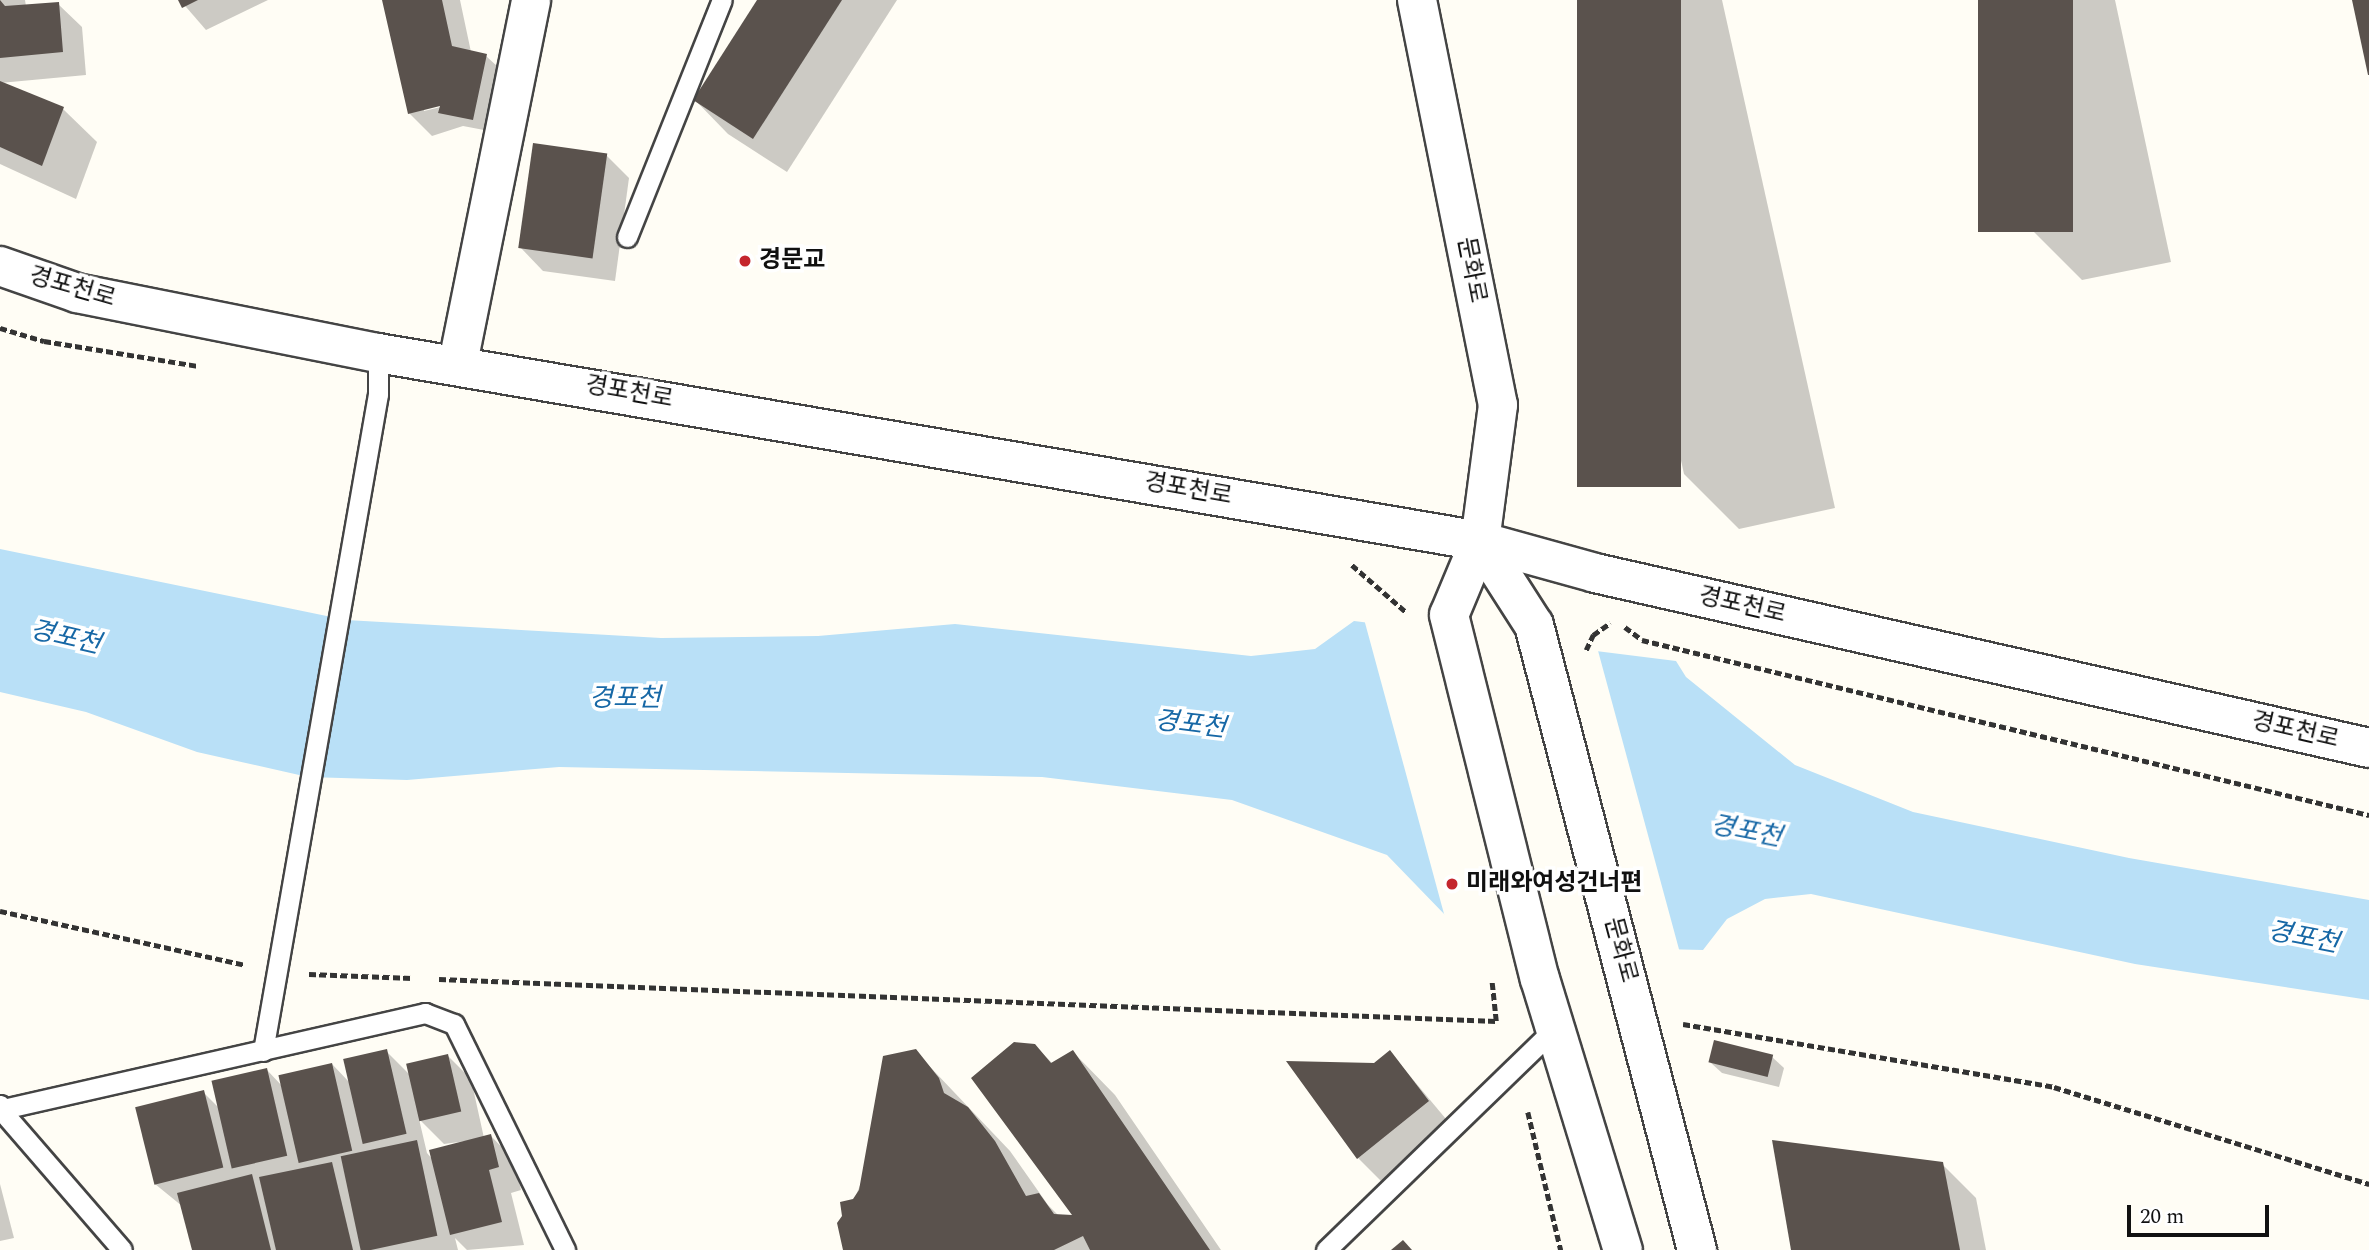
<!DOCTYPE html>
<meta charset="utf-8">
<style>
body{margin:0}
#map{position:relative;width:2369px;height:1250px;overflow:hidden;background:#fffdf5;font-family:Spectral,"Noto Sans KR",serif}
div>[style]{position:absolute}
.water>*{inset:0;background:#b9e0f7}
.pier>*{inset:0;background:#fffdf5}
.shadow>*{inset:0;background:#0003}
.building>*{inset:0;background:#5a524d;transform-origin:0 0}
.path>*{height:4.5px;margin-top:-2.25px;transform-origin:0;background:repeating-linear-gradient(90deg,#333 0 7px,transparent 0 10.5px)}
.roads{filter:drop-shadow(2px 0 #444) drop-shadow(-2px 0 #444) drop-shadow(0 2px #444) drop-shadow(0 -2px #444)}
.service>*{height:19px;margin:-9.5px;padding:0 9.5px;transform-origin:9.5px;border-radius:9.5px;background:#fff}
.minor>*{height:38px;margin:-19px;padding:0 19px;transform-origin:19px;border-radius:19px;background:#fff}
.tertiary>*{height:38px;margin:-19px;padding:0 19px;transform-origin:19px;border-radius:19px;background:#fff}
.dots>*{width:19px;height:19px;translate:-50% -50%;box-sizing:border-box;border:4px solid #fff;border-radius:50%}
span{translate:-50% -50%;white-space:nowrap;text-align:center;line-height:1.15;-webkit-text-stroke:7px #fff;paint-order:stroke}
.poi-label{font-size:24px;color:#111;font-weight:700}
.left{translate:0 -50%;text-align:left}
.street-label{font-size:24px;color:#111}
.water-label{font-size:26px;color:#1768a6;font-style:italic}
.scale{position:absolute;left:2127px;top:1205px;width:142px;height:32px;box-sizing:border-box;border:4px solid #111;border-top:0;padding-left:9px;font-size:21px;line-height:24px;white-space:nowrap;color:#111;-webkit-text-stroke:5px #fff;paint-order:stroke}
</style>
<div id="map">
<div class="water">
<i style="clip-path:polygon(0 549px,346px 620px,661px 638px,818px 636px,955px 624px,1251px 656px,1315px 649px,1354px 621px,1676px 661px,1686px 677px,1795px 765px,1913px 812px,2129px 858px,2369px 900px,2369px 1000px,2135px 964px,1811px 894px,1765px 899px,1727px 919px,1703px 950px,1455px 944px,1447px 917px,1387px 855px,1232px 800px,1042px 777px,559px 767px,407px 780px,308px 777px,197px 752px,86px 712px,0 692px)"></i>
</div>
<div class="pier">
<i style="clip-path:polygon(1364px 619px,1597px 647px,1680px 953px,1453px 947px)"></i>
</div>
<div class="shadow">
<i style="clip-path:polygon(0 0,25px 0,26px 6px,58px 4px,82px 27px,86px 75px,0 83px)"></i>
<i style="clip-path:polygon(180px 0,268px 0,206px 30px)"></i>
<i style="clip-path:polygon(evenodd,384px 0,460px 0,471px 52px,486px 56px,498px 67px,484px 130px,463px 126px,432px 136px,409px 113px,384px 0,448px 102px,449px 105px,424px 111px,424px 108px,448px 102px)"></i>
<i style="clip-path:polygon(759px 0,897px 0,787px 172px,728px 134px,695px 100px)"></i>
<i style="clip-path:polygon(1579px 0,1722px 0,1835px 508px,1739px 529px,1684px 474px)"></i>
<i style="clip-path:polygon(1980px 0,2115px 0,2171px 262px,2082px 280px,2028px 226px)"></i>
<i style="clip-path:polygon(0 83px,63px 109px,97px 142px,76px 199px,0 164px)"></i>
<i style="clip-path:polygon(606px 155px,629px 178px,615px 281px,543px 271px,520px 247px)"></i>
<i style="clip-path:polygon(1034px 1045px,1053px 1064px,1073px 1052px,1115px 1095px,1221px 1250px,848px 1250px,854px 1200px,915px 1051px,1010px 1151px,1048px 1205px,1059px 1216px,1076px 1216px)"></i>
<i style="clip-path:polygon(evenodd,386px 1051px,410px 1075px,448px 1056px,471px 1079px,484px 1138px,491px 1136px,514px 1160px,521px 1190px,511px 1193px,524px 1245px,467px 1250px,455px 1238px,458px 1250px,194px 1250px,182px 1206px,155px 1184px,203px 1092px,219px 1108px,267px 1070px,283px 1087px,332px 1064px,350px 1083px,386px 1051px,419px 1119px,444px 1144px,474px 1140px,433px 1160px,427px 1153px,419px 1119px)"></i>
<i style="clip-path:polygon(1390px 1052px,1451px 1125px,1381px 1181px,1358px 1158px,1374px 1065px)"></i>
<i style="clip-path:polygon(1772px 1057px,1784px 1068px,1779px 1087px,1722px 1073px,1710px 1062px)"></i>
<i style="clip-path:polygon(1942px 1164px,1976px 1198px,1986px 1250px,1793px 1250px)"></i>
<i style="clip-path:polygon(0 1184px,14px 1238px,0 1241px)"></i>
</div>
<div class="building">
<i style="clip-path:polygon(0 0,5px 6px,59px 2px,63px 52px,0 58px)"></i>
<i style="clip-path:polygon(178px 0,198px 0,182px 8px)"></i>
<i style="clip-path:polygon(382px 0,442px 0,452px 46px,487px 54px,473px 120px,438px 113px,440px 106px,408px 114px)"></i>
<i style="clip-path:polygon(757px 0,842px 0,753px 139px,693px 100px)"></i>
<i style="left:1577px;top:0;width:104px;height:487px"></i>
<i style="left:1978px;top:0;width:95px;height:232px"></i>
<i style="clip-path:polygon(2352px 0,2369px 0,2369px 75px,2368px 75px)"></i>
<i style="clip-path:polygon(0 81px,64px 107px,42px 166px,0 147px)"></i>
<i style="left:533px;top:143px;width:75px;height:106px;rotate:8deg"></i>
<i style="left:1714px;top:1040px;width:61px;height:23px;rotate:14deg"></i>
<i style="clip-path:polygon(1014px 1042px,1035px 1044px,1051px 1063px,1073px 1050px,1210px 1250px,1090px 1250px,1083px 1236px,1054px 1250px,843px 1250px,837px 1223px,842px 1216px,840px 1202px,853px 1199px,859px 1190px,883px 1056px,916px 1049px,939px 1078px,944px 1093px,968px 1107px,995px 1141px,1026px 1196px,1039px 1193px,1054px 1214px,1072px 1215px,971px 1078px)"></i>
<i style="left:387px;top:1049px;width:87px;height:45px;rotate:77deg"></i>
<i style="clip-path:polygon(1390px 1050px,1429px 1101px,1357px 1159px,1286px 1061px,1374px 1063px)"></i>
<i style="left:448px;top:1054px;width:59px;height:43px;rotate:77deg"></i>
<i style="left:332px;top:1063px;width:90px;height:55px;rotate:77deg"></i>
<i style="left:267px;top:1068px;width:90px;height:57px;rotate:77deg"></i>
<i style="left:204px;top:1090px;width:80px;height:71px;rotate:76deg"></i>
<i style="clip-path:polygon(491px 1134px,499px 1167px,489px 1170px,502px 1222px,450px 1235px,429px 1150px)"></i>
<i style="left:417px;top:1140px;width:98px;height:78px;rotate:78deg"></i>
<i style="clip-path:polygon(1772px 1140px,1943px 1162px,1960px 1250px,1791px 1250px)"></i>
<i style="clip-path:polygon(332px 1162px,353px 1250px,276px 1250px,259px 1177px)"></i>
<i style="clip-path:polygon(252px 1174px,271px 1250px,192px 1250px,177px 1193px)"></i>
<i style="clip-path:polygon(1403px 1240px,1412px 1250px,1391px 1250px)"></i>
</div>
<div class="path">
<i style="left:0;top:328px;width:46px;rotate:16.5deg"></i>
<i style="left:44px;top:341px;width:157px;rotate:9.2deg"></i>
<i style="left:1352px;top:565px;width:72px;rotate:41deg"></i>
<i style="left:1625px;top:627px;width:21px;rotate:37deg"></i>
<i style="left:1642px;top:640px;width:748px;rotate:13.53deg"></i>
<i style="left:1586px;top:650px;width:17px;rotate:-65deg"></i>
<i style="left:1593px;top:635px;width:21px;rotate:-35deg"></i>
<i style="left:0;top:911px;width:251px;rotate:12.4deg"></i>
<i style="left:309px;top:974px;width:103px;rotate:2.2deg"></i>
<i style="left:439px;top:979px;width:1058px;rotate:2.28deg"></i>
<i style="left:1496px;top:1021px;width:39px;rotate:-96deg"></i>
<i style="left:1683px;top:1024px;width:376px;rotate:9.6deg"></i>
<i style="left:2054px;top:1087px;width:330px;rotate:17.1deg"></i>
<i style="left:1528px;top:1112px;width:142px;rotate:76.6deg"></i>
</div>
<div class="roads">
<div class="service">
<i style="left:627px;top:237px;width:255px;rotate:-68.2deg"></i>
<i style="left:263px;top:1051px;width:667px;rotate:-80.07deg"></i>
<i style="left:378px;top:394px;width:41px;rotate:-90deg"></i>
<i style="left:0;top:1105px;width:5px;rotate:53deg"></i>
<i style="left:3px;top:1109px;width:433px;rotate:-12.8deg"></i>
<i style="left:425px;top:1013px;width:31px;rotate:21deg"></i>
<i style="left:454px;top:1024px;width:252px;rotate:63.8deg"></i>
<i style="left:0;top:1109px;width:186px;rotate:49.1deg"></i>
<i style="left:1326px;top:1250px;width:318px;rotate:-44.1deg"></i>
</div>
<div class="minor">
<i style="left:458px;top:363px;width:370px;rotate:-78.6deg"></i>
</div>
<div class="tertiary">
<i style="left:1417px;top:0;width:413px;rotate:78.7deg"></i>
<i style="left:1498px;top:405px;width:137px;rotate:97.5deg"></i>
<i style="left:1480px;top:541px;width:80px;rotate:112.7deg"></i>
<i style="left:1449px;top:615px;width:375px;rotate:76deg"></i>
<i style="left:1540px;top:979px;width:283px;rotate:73deg"></i>
<i style="left:0;top:266px;width:82px;rotate:19.3deg"></i>
<i style="left:77px;top:293px;width:307px;rotate:11.3deg"></i>
<i style="left:378px;top:353px;width:1118px;rotate:9.68deg"></i>
<i style="left:1480px;top:541px;width:119px;rotate:15.5deg"></i>
<i style="left:1595px;top:573px;width:794px;rotate:12.74deg"></i>
<i style="left:1480px;top:541px;width:100px;rotate:57.3deg"></i>
<i style="left:1534px;top:625px;width:646px;rotate:75.38deg"></i>
</div>
</div>
<div class="dots">
<i style="left:745px;top:261px;background:#c4262e"></i>
<i style="left:1452px;top:884px;background:#c4262e"></i>
</div>
<div class="poi-label">
<span class="left" style="left:759px;top:261px">경문교</span>
<span class="left" style="left:1466px;top:884px">미래와여성건너편</span>
</div>
<div class="street-label">
<span style="left:1471px;top:270px;rotate:79deg">문화로</span>
<span style="left:72px;top:288px;rotate:16deg">경포천로</span>
<span style="left:629px;top:393px;rotate:10deg">경포천로</span>
<span style="left:1188px;top:490px;rotate:10deg">경포천로</span>
<span style="left:1742px;top:606px;rotate:13deg">경포천로</span>
<span style="left:2295px;top:731px;rotate:13deg">경포천로</span>
<span style="left:1620px;top:950px;rotate:75deg">문화로</span>
</div>
<div class="water-label">
<span style="left:65px;top:638px;rotate:13deg">경포천</span>
<span style="left:625px;top:699px">경포천</span>
<span style="left:1190px;top:725px;rotate:7deg">경포천</span>
<span style="left:1746px;top:832px;rotate:11deg">경포천</span>
<span style="left:2303px;top:938px;rotate:11deg">경포천</span>
</div>
<div class="scale">20 m</div>
</div>
